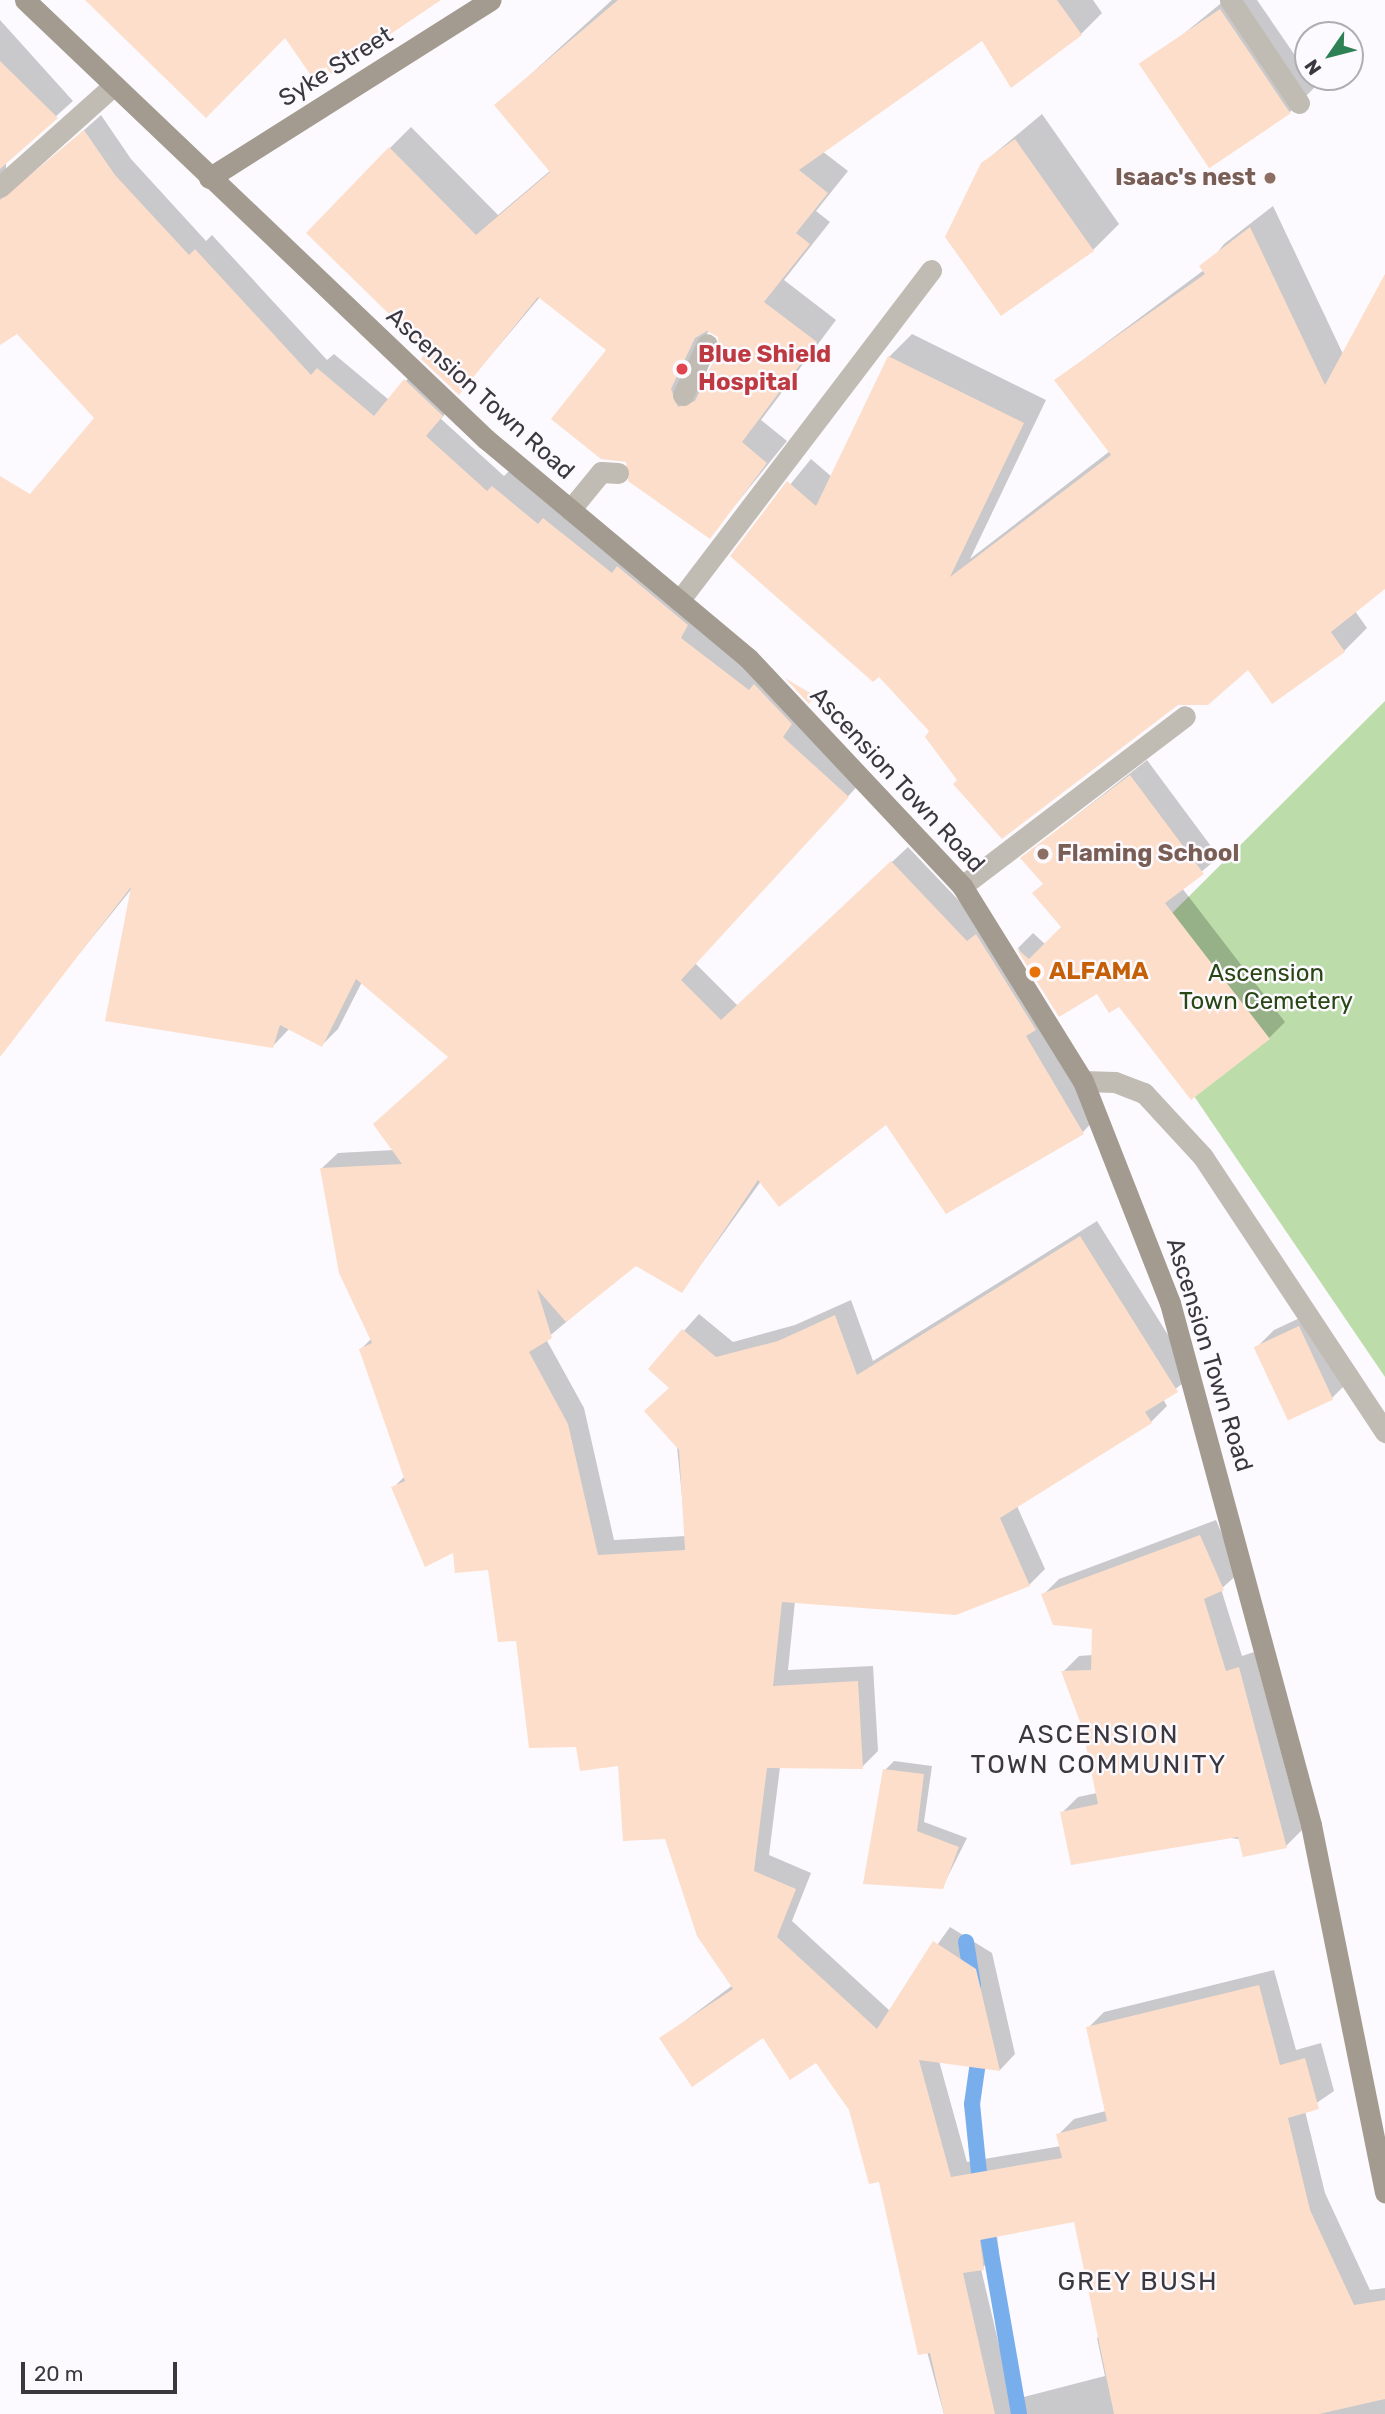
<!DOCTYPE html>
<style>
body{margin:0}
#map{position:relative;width:1385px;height:2414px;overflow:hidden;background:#fcfafe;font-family:Rubik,sans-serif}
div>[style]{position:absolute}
.green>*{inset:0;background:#bcddaa}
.shadow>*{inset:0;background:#0003}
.stream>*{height:16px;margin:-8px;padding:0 8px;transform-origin:8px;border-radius:8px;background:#79aeed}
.building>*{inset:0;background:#fcdeca;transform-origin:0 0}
.lane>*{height:21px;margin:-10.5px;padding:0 10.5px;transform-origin:10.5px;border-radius:10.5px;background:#c0bbb3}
.street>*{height:21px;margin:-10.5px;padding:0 10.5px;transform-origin:10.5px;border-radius:10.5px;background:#c0bbb3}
.secondary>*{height:21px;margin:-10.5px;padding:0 10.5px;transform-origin:10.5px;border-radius:10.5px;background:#a39b8f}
.dots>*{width:19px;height:19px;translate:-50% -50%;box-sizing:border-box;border:4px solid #fcfafe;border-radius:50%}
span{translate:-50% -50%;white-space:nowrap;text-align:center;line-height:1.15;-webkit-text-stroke:5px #fcfafe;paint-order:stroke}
.street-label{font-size:24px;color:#3b373f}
.education-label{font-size:24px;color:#785e54;font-weight:700}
.right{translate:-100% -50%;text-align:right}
.left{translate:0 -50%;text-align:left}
.health-label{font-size:24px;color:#be3a42;font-weight:700}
.food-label{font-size:24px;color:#c56008;font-weight:700}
.park-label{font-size:24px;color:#294615}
.neighbourhood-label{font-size:26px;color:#3b373f;letter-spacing:2px}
.north{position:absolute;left:1294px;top:21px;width:70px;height:70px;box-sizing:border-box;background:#fcfafe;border:2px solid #afacb2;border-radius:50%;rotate:235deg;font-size:19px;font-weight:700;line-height:28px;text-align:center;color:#3b373f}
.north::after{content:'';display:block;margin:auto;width:24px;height:32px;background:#2e8154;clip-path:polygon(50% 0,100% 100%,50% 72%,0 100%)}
.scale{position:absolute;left:21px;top:2362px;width:156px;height:32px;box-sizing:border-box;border:4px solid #3b373f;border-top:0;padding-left:9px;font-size:21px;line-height:24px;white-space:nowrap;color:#3b373f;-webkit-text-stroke:5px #fcfafe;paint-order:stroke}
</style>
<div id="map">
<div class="green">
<i style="clip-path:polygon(1385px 701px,1385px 1377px,1111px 974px)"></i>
</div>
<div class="shadow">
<i style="clip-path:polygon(evenodd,612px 0,1093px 0,1102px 13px,1081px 34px,983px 39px,822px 151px,848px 171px,816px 211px,830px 222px,784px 280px,836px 320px,761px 420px,787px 441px,710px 536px,609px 350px,540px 297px,459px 393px,429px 351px,390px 148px,411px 127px,498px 215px,551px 170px,497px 105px,612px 0,709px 330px,720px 336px,721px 350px,699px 387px,691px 367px,709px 330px)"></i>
<i style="clip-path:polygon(1225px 0,1257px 0,1316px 86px,1290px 112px,1143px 67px)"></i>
<i style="clip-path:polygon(evenodd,0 20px,73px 101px,6px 161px,6px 181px,26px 182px,101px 115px,131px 159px,206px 241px,212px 235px,327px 360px,334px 354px,389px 400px,421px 364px,457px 399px,441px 419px,504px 476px,509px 471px,628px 557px,863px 780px,695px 963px,738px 1006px,908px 847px,984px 927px,1098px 1116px,1083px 1132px,887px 1122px,761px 1181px,682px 1291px,635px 1264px,546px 1339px,584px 1408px,614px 1540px,686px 1536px,671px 1387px,650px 1369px,699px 1314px,733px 1342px,795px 1325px,851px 1300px,873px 1361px,1097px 1221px,1193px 1375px,1163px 1399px,1167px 1406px,1151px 1422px,1017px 1506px,1045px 1569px,1029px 1585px,795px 1601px,788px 1670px,873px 1666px,878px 1751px,862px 1767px,780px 1767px,769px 1855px,811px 1873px,792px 1921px,890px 2011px,950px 1927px,992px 1953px,1015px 2054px,1000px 2070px,939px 2061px,967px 2162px,1061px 2146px,1058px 2135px,1074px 2119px,1106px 2111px,1088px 2028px,1104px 2012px,1274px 1970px,1296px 2050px,1321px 2043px,1334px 2091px,1305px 2111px,1325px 2193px,1370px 2290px,1385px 2288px,1385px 2414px,944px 2414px,880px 2179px,851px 2109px,817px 2061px,764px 2036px,662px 2038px,733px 1985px,666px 1838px,620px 1764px,578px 1745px,518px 1639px,490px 1568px,454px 1550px,393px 1488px,405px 1476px,361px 1349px,372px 1338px,322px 1168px,338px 1153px,394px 1150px,375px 1124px,450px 1056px,362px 982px,338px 1029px,322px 1045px,290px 1028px,273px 1046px,133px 887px,50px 990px,0 957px,0 477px,117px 600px,96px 418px,17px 331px,0 343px,0 20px,1075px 2220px,1103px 2332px,1097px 2338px,1105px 2376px,1012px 2400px,981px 2269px,999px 2252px,997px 2235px,1075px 2220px)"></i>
<i style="clip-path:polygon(1042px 114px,1119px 224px,1093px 250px,982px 164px)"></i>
<i style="clip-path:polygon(1273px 206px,1343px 354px,1385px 287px,1385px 587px,1355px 611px,1367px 628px,1344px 651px,1248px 668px,1176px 704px,959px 780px,932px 731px,880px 675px,732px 556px,811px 459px,832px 477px,889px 357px,912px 334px,1046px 400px,970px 559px,1110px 451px,1056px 380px,1204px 270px,1224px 244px)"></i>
<i style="clip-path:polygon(1147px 760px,1219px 857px,1182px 888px,1285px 1022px,1269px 1038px,1119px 1004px,1098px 992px,1059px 1015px,1018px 948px,1033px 933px,1046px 945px,1064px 927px,1044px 883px,1022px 858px)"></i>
<i style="clip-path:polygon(1317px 1310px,1350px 1380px,1332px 1398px,1256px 1348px,1274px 1330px)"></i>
<i style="clip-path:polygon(1216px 1520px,1239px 1573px,1221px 1589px,1242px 1656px,1254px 1652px,1302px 1830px,1286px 1846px,1062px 1813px,1078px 1797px,1097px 1793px,1084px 1726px,1063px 1672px,1079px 1656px,1093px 1655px,1094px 1627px,1043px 1595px,1059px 1579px)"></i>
<i style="clip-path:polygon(894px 1761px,932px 1766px,924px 1822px,967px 1838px,942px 1888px,885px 1770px)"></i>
</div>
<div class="stream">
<i style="left:966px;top:1942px;width:44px;rotate:80.8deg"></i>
<i style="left:980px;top:2048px;width:57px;rotate:98.1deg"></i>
<i style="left:972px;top:2104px;width:89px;rotate:84.2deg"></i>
<i style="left:985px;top:2219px;width:198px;rotate:80.1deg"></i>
</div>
<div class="building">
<i style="clip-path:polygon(85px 0,441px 0,331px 74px,326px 67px,312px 77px,285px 38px,206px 118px)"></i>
<i style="clip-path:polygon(evenodd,618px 0,1057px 0,1082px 35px,1011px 88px,982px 41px,799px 170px,828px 193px,796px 233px,810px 244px,764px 302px,817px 342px,742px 442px,767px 463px,710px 539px,628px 481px,626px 462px,601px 459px,551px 419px,606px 350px,538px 297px,459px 395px,421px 359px,427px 351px,306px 233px,389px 147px,476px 235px,550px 172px,494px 105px,618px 0,707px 331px,718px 337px,719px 350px,695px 401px,678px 407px,671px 389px,695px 338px,707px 331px)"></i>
<i style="left:1220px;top:9px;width:126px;height:98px;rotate:56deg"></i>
<i style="clip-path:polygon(0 61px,58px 118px,0 169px)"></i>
<i style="clip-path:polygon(84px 130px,115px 175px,189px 255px,195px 249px,311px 375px,317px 368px,374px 416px,404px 379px,443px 416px,426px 436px,487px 491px,492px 486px,538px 524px,543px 518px,612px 573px,617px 566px,688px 625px,681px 638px,749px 690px,754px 684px,792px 724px,783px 737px,849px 797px,681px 980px,721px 1020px,891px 861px,967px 941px,976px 934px,1036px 1030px,1026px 1036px,1084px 1134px,946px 1214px,886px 1125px,779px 1207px,758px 1180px,682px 1293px,636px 1266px,566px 1322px,537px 1289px,552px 1338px,529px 1352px,568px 1424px,598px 1555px,685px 1550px,679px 1450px,644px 1411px,669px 1388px,648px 1369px,682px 1329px,716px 1357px,778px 1341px,835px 1315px,857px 1375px,1080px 1236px,1178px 1392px,1145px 1412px,1152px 1423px,1000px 1518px,1030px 1586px,956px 1615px,782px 1602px,773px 1686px,858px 1681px,863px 1769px,767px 1768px,754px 1871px,796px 1889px,777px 1937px,877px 2029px,933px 1941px,976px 1969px,1000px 2071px,919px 2060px,951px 2177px,1062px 2158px,1056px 2134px,1107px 2121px,1086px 2027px,1259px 1985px,1280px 2065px,1305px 2058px,1319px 2109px,1288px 2118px,1310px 2210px,1354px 2305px,1385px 2300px,1385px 2399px,1319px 2414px,1114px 2414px,1074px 2222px,980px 2240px,984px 2270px,963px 2273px,995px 2414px,944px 2414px,930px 2353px,918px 2355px,879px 2182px,869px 2184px,849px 2110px,816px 2063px,790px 2080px,763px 2038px,692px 2087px,659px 2038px,733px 1989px,697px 1936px,665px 1839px,623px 1841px,618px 1766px,580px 1771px,576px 1747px,529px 1748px,516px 1641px,498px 1642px,488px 1570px,455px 1573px,453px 1553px,425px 1567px,391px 1487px,405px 1481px,359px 1349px,372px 1343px,339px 1273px,320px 1168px,402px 1164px,373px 1124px,448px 1057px,356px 979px,322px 1047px,280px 1025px,273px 1048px,105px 1021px,131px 887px,0 1057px,0 476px,30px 494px,94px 418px,17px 334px,0 345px,0 200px)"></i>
<i style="clip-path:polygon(1015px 139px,1094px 251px,1001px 316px,945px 237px,981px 163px)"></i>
<i style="clip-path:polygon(1250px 227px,1325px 385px,1385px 274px,1385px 589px,1331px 632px,1345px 652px,1272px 704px,1248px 670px,1208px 705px,1178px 705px,1002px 839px,953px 784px,957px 780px,925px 737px,929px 731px,879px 677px,873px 682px,730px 556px,787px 481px,816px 506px,888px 356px,1024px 423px,950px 577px,1111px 455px,1054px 380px,1205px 274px,1199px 266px)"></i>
<i style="clip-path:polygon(785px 678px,815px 696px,809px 704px)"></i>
<i style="clip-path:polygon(1130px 775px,1204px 874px,1165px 903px,1270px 1039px,1191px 1100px,1119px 1007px,1109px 1013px,1097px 994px,1059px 1017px,1016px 948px,1029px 959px,1061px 927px,1032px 893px,1043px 884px,1020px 858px)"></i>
<i style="left:1299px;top:1326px;width:81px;height:50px;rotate:65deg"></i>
<i style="clip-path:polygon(1200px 1535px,1224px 1590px,1204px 1599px,1226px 1671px,1239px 1667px,1287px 1848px,1243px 1857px,1238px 1837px,1071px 1865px,1060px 1812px,1098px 1804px,1082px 1727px,1061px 1671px,1091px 1670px,1092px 1629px,1053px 1625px,1041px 1594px)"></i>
<i style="clip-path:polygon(883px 1769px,924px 1774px,917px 1831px,959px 1847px,943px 1889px,863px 1884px)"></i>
</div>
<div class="lane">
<i style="left:1230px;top:0;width:124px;rotate:56.2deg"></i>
<i style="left:683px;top:395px;width:56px;rotate:-64.8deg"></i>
<i style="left:570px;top:510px;width:49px;rotate:-50.8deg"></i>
<i style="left:601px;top:472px;width:17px;rotate:3deg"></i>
<i style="left:962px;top:886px;width:280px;rotate:-37.3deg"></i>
<i style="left:1083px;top:1081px;width:32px;rotate:2deg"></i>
<i style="left:1115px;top:1082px;width:31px;rotate:21deg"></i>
<i style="left:1144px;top:1093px;width:87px;rotate:47.3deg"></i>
<i style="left:1203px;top:1157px;width:330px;rotate:56.5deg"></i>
</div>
<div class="street">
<i style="left:0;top:187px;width:150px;rotate:-41.8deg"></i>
<i style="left:679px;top:601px;width:416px;rotate:-52.7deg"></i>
</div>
<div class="secondary">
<i style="left:25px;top:0;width:637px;rotate:43.6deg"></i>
<i style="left:486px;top:439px;width:341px;rotate:39.9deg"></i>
<i style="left:748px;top:658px;width:313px;rotate:46.8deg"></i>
<i style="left:962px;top:886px;width:229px;rotate:58.2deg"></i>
<i style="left:1083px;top:1081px;width:238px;rotate:68.6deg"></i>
<i style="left:1170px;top:1303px;width:541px;rotate:74.88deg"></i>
<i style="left:1311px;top:1825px;width:375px;rotate:78.6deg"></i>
<i style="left:209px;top:178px;width:333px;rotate:-32.3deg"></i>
</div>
<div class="dots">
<i style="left:1270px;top:178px;background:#8d6e63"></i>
<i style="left:682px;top:369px;background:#e0444e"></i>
<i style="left:1043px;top:854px;background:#8d6e63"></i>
<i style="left:1035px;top:972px;background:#e8710a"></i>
</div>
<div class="street-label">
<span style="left:336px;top:67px;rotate:-32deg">Syke Street</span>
<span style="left:480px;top:394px;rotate:42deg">Ascension Town Road</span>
<span style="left:897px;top:780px;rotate:47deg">Ascension Town Road</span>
<span style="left:1209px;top:1355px;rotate:73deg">Ascension Town Road</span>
</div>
<div class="education-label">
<span class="right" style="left:1256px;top:178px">Isaac's nest</span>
<span class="left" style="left:1057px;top:854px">Flaming School</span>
</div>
<div class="health-label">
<span class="left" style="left:698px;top:369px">Blue Shield<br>Hospital</span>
</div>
<div class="food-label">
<span class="left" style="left:1049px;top:972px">ALFAMA</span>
</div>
<div class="park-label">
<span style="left:1266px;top:988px">Ascension<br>Town Cemetery</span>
</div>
<div class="neighbourhood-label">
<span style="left:1099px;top:1750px">ASCENSION<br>TOWN COMMUNITY</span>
<span style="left:1138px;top:2282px">GREY BUSH</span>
</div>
<div class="north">N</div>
<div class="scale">20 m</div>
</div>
